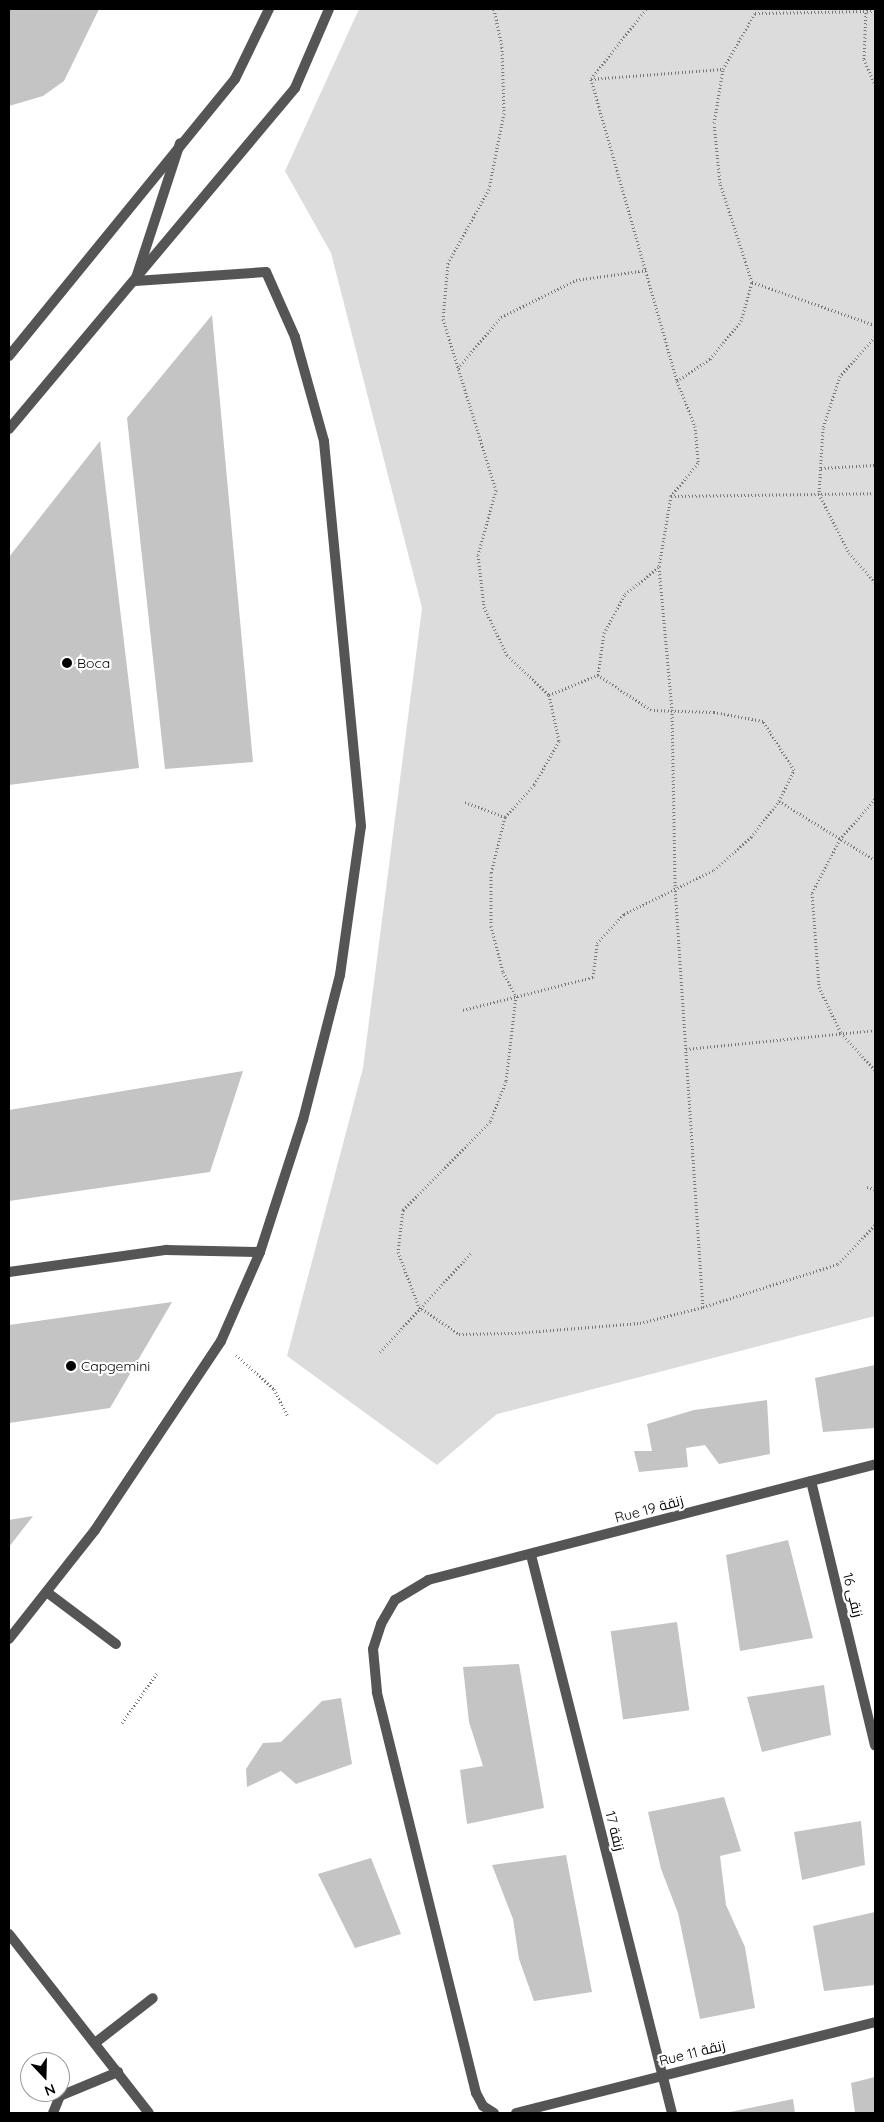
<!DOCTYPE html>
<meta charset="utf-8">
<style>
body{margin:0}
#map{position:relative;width:884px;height:2122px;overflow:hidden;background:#fff;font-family:Quicksand,Cairo,sans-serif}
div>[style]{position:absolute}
.green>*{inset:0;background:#dcdcdc}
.building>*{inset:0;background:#c4c4c4;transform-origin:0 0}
.path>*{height:3px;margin-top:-1.5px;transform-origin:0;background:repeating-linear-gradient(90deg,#777 0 1px,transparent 0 3.5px)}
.service>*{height:10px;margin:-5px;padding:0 5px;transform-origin:5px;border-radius:5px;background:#555}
.minor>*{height:10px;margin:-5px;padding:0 5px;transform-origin:5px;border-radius:5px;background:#555}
.dots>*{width:14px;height:14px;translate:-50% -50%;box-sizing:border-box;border:2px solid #fff;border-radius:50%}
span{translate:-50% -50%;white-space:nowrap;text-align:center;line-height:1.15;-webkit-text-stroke:4.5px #fff;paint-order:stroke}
.poi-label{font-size:14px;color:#000}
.left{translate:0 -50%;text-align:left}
.street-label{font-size:14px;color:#000}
.frame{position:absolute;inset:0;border:10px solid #000;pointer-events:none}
.north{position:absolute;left:20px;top:2052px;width:50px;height:50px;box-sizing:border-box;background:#fff;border:1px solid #999;border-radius:50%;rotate:159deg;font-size:14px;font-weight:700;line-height:20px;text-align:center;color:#000}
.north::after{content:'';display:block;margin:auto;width:18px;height:22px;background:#000;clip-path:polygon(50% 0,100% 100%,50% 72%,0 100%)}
</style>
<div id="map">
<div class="green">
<i style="clip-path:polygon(359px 9px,875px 9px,875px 1316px,497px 1414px,437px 1465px,287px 1356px,363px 1068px,422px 608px,331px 253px,285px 171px)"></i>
</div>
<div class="building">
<i style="clip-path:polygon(9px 9px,99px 9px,64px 81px,43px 96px,9px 106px)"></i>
<i style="clip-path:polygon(212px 315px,253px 762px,165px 769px,127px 418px)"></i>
<i style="clip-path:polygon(100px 441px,139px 768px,9px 785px,9px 557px)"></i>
<i style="clip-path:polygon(243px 1071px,210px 1172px,9px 1201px,9px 1110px)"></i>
<i style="clip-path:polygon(172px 1302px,110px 1408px,9px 1423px,9px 1325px)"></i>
<i style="clip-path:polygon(875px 1365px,875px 1428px,823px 1432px,815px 1378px)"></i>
<i style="clip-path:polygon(767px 1400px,770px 1454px,719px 1464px,705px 1445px,686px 1448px,688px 1467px,639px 1472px,634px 1451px,652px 1451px,647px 1424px,694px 1410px)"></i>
<i style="clip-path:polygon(33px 1516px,9px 1547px,9px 1520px)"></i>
<i style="clip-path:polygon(788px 1540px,813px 1638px,740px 1651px,726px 1555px)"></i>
<i style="left:677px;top:1622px;width:89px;height:67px;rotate:82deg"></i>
<i style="clip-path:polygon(519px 1664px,544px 1808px,467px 1824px,460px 1770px,483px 1766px,469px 1722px,463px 1667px)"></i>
<i style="clip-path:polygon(824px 1685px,831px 1735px,762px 1752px,747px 1697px)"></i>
<i style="clip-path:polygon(341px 1698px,352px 1764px,296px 1784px,281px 1771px,247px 1787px,246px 1769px,263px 1743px,281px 1742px,322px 1701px)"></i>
<i style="clip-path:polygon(724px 1797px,741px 1851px,720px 1856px,726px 1905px,745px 1947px,755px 2008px,700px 2019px,678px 1913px,661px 1869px,648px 1812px)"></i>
<i style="clip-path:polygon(861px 1821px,865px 1865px,802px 1880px,794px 1832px)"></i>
<i style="clip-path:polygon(566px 1855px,592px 1992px,534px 2001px,519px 1959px,513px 1919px,492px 1865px)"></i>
<i style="clip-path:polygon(371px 1858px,401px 1934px,355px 1948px,318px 1874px)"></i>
<i style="clip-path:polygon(875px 1912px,875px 1985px,824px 1991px,813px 1926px)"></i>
<i style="clip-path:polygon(875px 2077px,875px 2113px,855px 2113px,851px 2083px)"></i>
<i style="clip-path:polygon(793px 2099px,795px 2113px,730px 2113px,730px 2112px)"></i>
</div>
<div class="path">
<i style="left:494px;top:9px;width:39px;rotate:78deg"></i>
<i style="left:502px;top:47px;width:66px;rotate:88.3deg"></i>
<i style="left:504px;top:113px;width:77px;rotate:101.2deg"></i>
<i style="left:489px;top:189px;width:85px;rotate:119deg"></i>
<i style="left:448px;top:263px;width:56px;rotate:95.1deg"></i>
<i style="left:443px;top:319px;width:179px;rotate:72.8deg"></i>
<i style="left:496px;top:490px;width:67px;rotate:105.5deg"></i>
<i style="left:478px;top:555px;width:52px;rotate:83.4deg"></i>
<i style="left:484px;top:607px;width:53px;rotate:64.4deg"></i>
<i style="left:507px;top:655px;width:58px;rotate:43.6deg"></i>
<i style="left:549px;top:695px;width:47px;rotate:77.7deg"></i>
<i style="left:559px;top:741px;width:51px;rotate:119.6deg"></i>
<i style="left:534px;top:785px;width:43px;rotate:132.2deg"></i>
<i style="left:505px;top:817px;width:58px;rotate:104deg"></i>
<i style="left:491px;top:873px;width:53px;rotate:90deg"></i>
<i style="left:491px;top:926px;width:48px;rotate:75.4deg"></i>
<i style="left:503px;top:972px;width:27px;rotate:62deg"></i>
<i style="left:516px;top:996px;width:86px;rotate:96.7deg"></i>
<i style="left:506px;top:1081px;width:44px;rotate:111.3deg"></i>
<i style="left:490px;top:1122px;width:124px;rotate:134.7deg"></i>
<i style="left:403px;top:1210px;width:42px;rotate:96.8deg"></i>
<i style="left:398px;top:1252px;width:59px;rotate:69.1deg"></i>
<i style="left:419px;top:1307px;width:48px;rotate:34deg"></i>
<i style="left:459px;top:1334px;width:56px;rotate:-1deg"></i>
<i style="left:515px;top:1333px;width:125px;rotate:-4.6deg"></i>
<i style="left:640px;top:1323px;width:65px;rotate:-14.3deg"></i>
<i style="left:703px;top:1307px;width:142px;rotate:-17.7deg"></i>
<i style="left:838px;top:1264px;width:54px;rotate:-46.5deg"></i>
<i style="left:646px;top:9px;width:89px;rotate:128.2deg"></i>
<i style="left:591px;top:79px;width:132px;rotate:-4.3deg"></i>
<i style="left:866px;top:9px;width:50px;rotate:92.3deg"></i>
<i style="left:864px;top:59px;width:28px;rotate:67deg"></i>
<i style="left:591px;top:79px;width:314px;rotate:74.1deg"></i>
<i style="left:677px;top:381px;width:48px;rotate:68.2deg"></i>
<i style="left:695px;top:426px;width:37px;rotate:85deg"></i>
<i style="left:698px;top:463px;width:43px;rotate:129.3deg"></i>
<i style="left:671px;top:496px;width:72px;rotate:99.6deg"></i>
<i style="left:659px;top:567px;width:144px;rotate:84.8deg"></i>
<i style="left:672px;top:710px;width:177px;rotate:89deg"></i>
<i style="left:675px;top:887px;width:421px;rotate:86.2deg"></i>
<i style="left:752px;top:282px;width:130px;rotate:19.3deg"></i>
<i style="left:875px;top:337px;width:52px;rotate:131.9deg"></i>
<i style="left:840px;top:376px;width:55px;rotate:108.1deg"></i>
<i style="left:823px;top:428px;width:66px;rotate:93.5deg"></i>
<i style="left:819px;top:494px;width:66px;rotate:63deg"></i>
<i style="left:849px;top:553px;width:39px;rotate:48deg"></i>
<i style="left:458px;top:368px;width:67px;rotate:-49.9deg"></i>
<i style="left:501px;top:317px;width:84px;rotate:-26.3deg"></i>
<i style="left:576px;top:280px;width:72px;rotate:-8deg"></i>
<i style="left:677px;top:381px;width:40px;rotate:-34deg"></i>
<i style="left:710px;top:359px;width:49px;rotate:-50.8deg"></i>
<i style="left:741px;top:321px;width:41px;rotate:-74.2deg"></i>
<i style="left:752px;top:282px;width:104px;rotate:-107.9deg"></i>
<i style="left:720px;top:183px;width:60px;rotate:-95.7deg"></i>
<i style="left:714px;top:123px;width:55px;rotate:-80.5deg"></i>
<i style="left:723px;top:69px;width:64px;rotate:-60.3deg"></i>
<i style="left:755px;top:13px;width:120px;rotate:-1deg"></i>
<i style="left:821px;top:468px;width:54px;rotate:-3.2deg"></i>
<i style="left:671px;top:496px;width:204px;rotate:-0.8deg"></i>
<i style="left:549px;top:695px;width:53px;rotate:-22.2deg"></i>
<i style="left:875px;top:799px;width:53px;rotate:131.2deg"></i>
<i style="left:840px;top:839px;width:61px;rotate:117.4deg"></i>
<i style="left:812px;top:893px;width:94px;rotate:85.7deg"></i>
<i style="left:819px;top:987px;width:51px;rotate:64.4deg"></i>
<i style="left:841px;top:1033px;width:50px;rotate:47.4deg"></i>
<i style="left:779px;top:801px;width:113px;rotate:31.6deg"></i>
<i style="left:465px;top:802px;width:43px;rotate:20.6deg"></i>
<i style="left:463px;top:1010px;width:134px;rotate:-14.2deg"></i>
<i style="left:593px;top:977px;width:34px;rotate:-83deg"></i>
<i style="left:597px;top:943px;width:40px;rotate:-47deg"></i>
<i style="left:624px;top:914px;width:100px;rotate:-26.1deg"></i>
<i style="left:714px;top:870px;width:50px;rotate:-41.7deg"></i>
<i style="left:751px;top:837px;width:46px;rotate:-52.1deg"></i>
<i style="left:779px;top:801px;width:34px;rotate:-64deg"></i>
<i style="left:794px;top:770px;width:58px;rotate:-122.3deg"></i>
<i style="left:763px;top:721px;width:50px;rotate:-169.6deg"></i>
<i style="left:714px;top:712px;width:63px;rotate:-178.2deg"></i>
<i style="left:651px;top:710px;width:64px;rotate:-146.6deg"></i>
<i style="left:598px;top:675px;width:42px;rotate:-81.9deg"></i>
<i style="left:604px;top:633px;width:44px;rotate:-61.7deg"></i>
<i style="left:625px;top:594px;width:43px;rotate:-38.5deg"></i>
<i style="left:686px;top:1049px;width:190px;rotate:-5.7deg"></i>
<i style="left:867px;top:1187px;width:8px;rotate:14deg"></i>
<i style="left:380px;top:1352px;width:134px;rotate:-47.4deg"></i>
<i style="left:236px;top:1355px;width:51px;rotate:41.8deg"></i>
<i style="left:274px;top:1389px;width:31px;rotate:63deg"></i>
<i style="left:122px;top:1723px;width:61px;rotate:-55deg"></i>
</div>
<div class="service">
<i style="left:9px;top:356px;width:357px;rotate:-50.8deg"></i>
<i style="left:235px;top:79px;width:78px;rotate:-64.1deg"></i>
<i style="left:9px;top:429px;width:445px;rotate:-50deg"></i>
<i style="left:295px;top:88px;width:86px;rotate:-66.7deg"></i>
<i style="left:9px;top:1272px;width:159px;rotate:-8deg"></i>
<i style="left:166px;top:1250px;width:94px;rotate:1.2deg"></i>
<i style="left:48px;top:1593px;width:85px;rotate:36.9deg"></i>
<i style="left:9px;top:1639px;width:139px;rotate:-51.7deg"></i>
<i style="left:95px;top:1530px;width:227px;rotate:-56.3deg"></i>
<i style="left:221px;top:1341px;width:97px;rotate:-66.3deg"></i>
<i style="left:260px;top:1252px;width:139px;rotate:-72deg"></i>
<i style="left:303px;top:1120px;width:150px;rotate:-75.7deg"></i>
<i style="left:340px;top:975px;width:150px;rotate:-82deg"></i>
<i style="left:361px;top:826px;width:387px;rotate:-95.5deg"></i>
<i style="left:324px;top:441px;width:108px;rotate:-105.6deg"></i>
<i style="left:295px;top:337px;width:71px;rotate:-114deg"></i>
<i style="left:266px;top:272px;width:131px;rotate:176.1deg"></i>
<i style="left:135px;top:281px;width:145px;rotate:-71.9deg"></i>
<i style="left:9px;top:1934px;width:227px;rotate:52deg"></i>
<i style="left:95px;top:2043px;width:73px;rotate:-37.8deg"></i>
<i style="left:53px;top:2113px;width:18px;rotate:-68deg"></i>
<i style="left:60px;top:2096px;width:63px;rotate:-22.5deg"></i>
</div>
<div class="minor">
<i style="left:811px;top:1481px;width:272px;rotate:76.4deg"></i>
<i style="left:531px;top:1555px;width:576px;rotate:75.82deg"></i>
<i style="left:494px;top:2113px;width:13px;rotate:-148deg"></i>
<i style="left:483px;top:2106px;width:15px;rotate:-118deg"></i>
<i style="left:476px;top:2093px;width:413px;rotate:-103.9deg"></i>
<i style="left:377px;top:1692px;width:43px;rotate:-95.3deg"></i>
<i style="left:373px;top:1649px;width:26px;rotate:-72deg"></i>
<i style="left:381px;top:1624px;width:28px;rotate:-60deg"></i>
<i style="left:395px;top:1600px;width:39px;rotate:-31deg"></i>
<i style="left:428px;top:1580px;width:462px;rotate:-14.5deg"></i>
<i style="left:516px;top:2113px;width:370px;rotate:-14.2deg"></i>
</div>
<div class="dots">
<i style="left:67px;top:663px;background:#000"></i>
<i style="left:71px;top:1366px;background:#000"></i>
</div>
<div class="poi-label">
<span class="left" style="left:77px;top:663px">Boca</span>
<span class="left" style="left:81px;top:1366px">Capgemini</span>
</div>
<div class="street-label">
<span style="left:649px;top:1509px;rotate:-15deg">Rue 19 زنقة</span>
<span style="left:853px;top:1595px;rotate:76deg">زنقى 16</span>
<span style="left:615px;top:1831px;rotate:76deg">زنقة 17</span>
<span style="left:692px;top:2053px;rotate:-14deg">Rue 11 زنقة</span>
</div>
<div class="frame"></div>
<div class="north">N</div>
</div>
